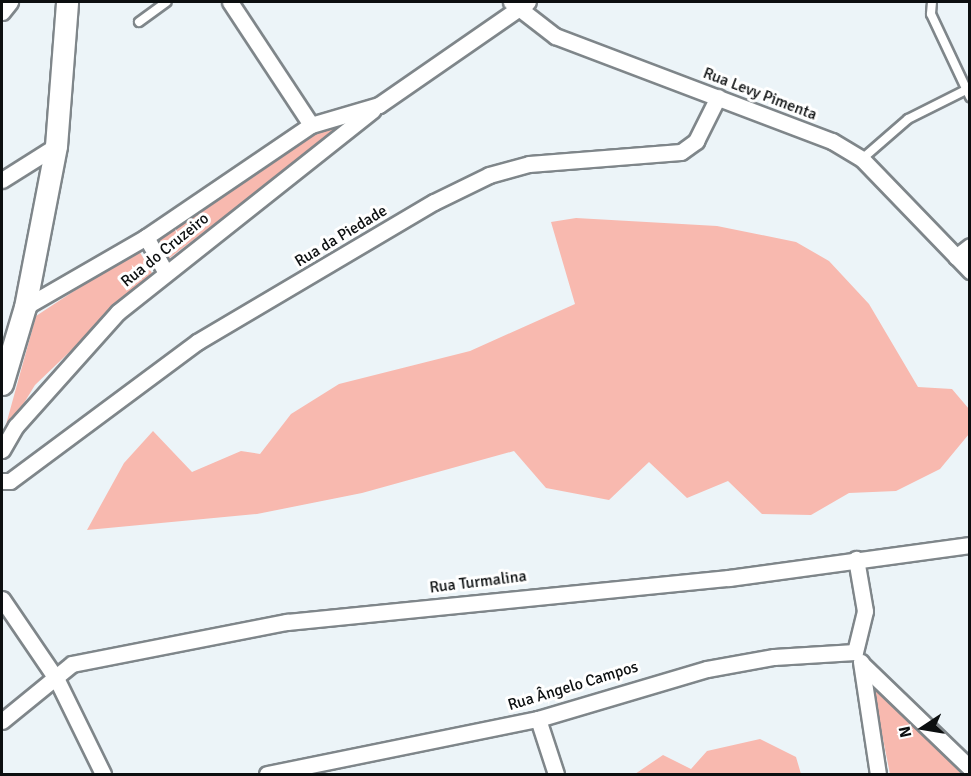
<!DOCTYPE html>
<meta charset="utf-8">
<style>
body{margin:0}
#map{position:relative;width:971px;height:776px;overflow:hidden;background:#ecf4f8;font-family:Signika,sans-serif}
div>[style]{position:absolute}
.green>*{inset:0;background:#f8b9af}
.roads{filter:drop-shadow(2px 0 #7f868a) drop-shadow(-2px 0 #7f868a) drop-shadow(0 2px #7f868a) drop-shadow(0 -2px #7f868a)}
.lane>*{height:8px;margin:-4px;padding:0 4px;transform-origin:4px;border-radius:4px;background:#fff}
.street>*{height:15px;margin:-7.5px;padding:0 7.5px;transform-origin:7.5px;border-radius:7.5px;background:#fff}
.secondary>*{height:21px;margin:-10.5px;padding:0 10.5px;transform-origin:10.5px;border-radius:10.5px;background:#fff}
span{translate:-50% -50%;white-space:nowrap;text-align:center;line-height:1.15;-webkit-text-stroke:6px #fff;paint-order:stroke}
.street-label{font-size:16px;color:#0c0f10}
.frame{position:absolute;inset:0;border:3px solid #0c0f10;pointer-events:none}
.north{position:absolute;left:893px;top:698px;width:60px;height:60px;-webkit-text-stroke:4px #fff;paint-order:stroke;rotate:258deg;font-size:16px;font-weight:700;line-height:24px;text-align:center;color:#0c0f10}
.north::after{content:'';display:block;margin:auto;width:21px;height:27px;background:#0c0f10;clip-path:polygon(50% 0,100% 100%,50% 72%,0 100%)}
</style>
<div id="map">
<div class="green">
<i style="clip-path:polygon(354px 118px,167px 260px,155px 238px,316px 132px)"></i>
<i style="clip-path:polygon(576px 218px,717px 226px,796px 242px,829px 261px,869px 304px,918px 387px,952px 389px,969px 409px,969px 434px,940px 469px,896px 491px,849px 493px,811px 515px,762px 514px,728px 481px,687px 498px,649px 462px,609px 500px,546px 488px,514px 451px,362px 493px,257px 514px,87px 530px,124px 463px,153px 431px,192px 472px,241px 451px,260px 454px,291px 414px,339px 384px,470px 351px,575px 304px,551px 222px)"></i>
<i style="clip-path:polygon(138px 249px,152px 273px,35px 385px,2px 439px,36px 316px)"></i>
<i style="clip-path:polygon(872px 684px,966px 774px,890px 774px)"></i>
<i style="clip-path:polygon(760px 739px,796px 757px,801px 774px,635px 774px,663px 755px,691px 769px,707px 751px)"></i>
</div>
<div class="roads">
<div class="lane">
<i style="left:932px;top:2px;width:12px;rotate:95deg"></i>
<i style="left:931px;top:14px;width:92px;rotate:64.8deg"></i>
<i style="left:139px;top:22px;width:34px;rotate:-36deg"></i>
<i style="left:862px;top:159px;width:61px;rotate:-41deg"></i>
<i style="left:908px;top:119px;width:65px;rotate:-26.6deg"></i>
</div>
<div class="street">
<i style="left:230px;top:2px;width:147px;rotate:56.6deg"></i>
<i style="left:511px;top:2px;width:56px;rotate:37.7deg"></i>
<i style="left:555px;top:36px;width:296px;rotate:20.8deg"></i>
<i style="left:832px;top:141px;width:35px;rotate:31deg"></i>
<i style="left:862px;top:159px;width:156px;rotate:46deg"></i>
<i style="left:2px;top:12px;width:13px;rotate:-51deg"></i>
<i style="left:2px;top:180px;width:64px;rotate:-32.2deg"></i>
<i style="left:146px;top:237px;width:39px;rotate:61deg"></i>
<i style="left:956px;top:257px;width:18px;rotate:-38deg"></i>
<i style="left:25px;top:307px;width:140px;rotate:-30deg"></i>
<i style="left:146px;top:237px;width:199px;rotate:-34.2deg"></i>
<i style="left:311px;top:125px;width:71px;rotate:-16.4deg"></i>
<i style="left:379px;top:105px;width:181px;rotate:-34.7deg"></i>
<i style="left:2px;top:450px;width:28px;rotate:-60deg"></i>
<i style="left:16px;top:426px;width:153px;rotate:-48.2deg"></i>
<i style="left:118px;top:312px;width:325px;rotate:-38.4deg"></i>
<i style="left:2px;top:481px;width:8px"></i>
<i style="left:10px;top:481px;width:233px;rotate:-36.6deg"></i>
<i style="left:197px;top:342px;width:275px;rotate:-30.6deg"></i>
<i style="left:434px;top:202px;width:61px;rotate:-26.1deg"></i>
<i style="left:489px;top:175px;width:41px;rotate:-15.4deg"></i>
<i style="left:529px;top:164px;width:152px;rotate:-4.5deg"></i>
<i style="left:681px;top:152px;width:19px;rotate:-36deg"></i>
<i style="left:696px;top:141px;width:49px;rotate:-63.4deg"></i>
<i style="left:2px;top:599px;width:98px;rotate:55.8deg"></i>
<i style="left:57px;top:680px;width:105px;rotate:63.9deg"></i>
<i style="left:855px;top:652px;width:42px;rotate:-76.3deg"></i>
<i style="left:865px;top:611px;width:53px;rotate:-99.8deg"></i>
<i style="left:861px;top:662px;width:113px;rotate:81.4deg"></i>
<i style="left:863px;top:665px;width:149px;rotate:43.9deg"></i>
<i style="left:538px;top:719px;width:58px;rotate:71.9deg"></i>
<i style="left:2px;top:721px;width:90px;rotate:-39.2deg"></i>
<i style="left:72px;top:664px;width:219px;rotate:-11.1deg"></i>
<i style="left:287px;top:622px;width:444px;rotate:-5.7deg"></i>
<i style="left:729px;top:578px;width:243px;rotate:-7.8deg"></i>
<i style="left:267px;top:774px;width:277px;rotate:-11.5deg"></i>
<i style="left:538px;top:719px;width:176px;rotate:-16.5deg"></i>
<i style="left:707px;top:669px;width:68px;rotate:-10.2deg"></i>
<i style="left:774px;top:657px;width:81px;rotate:-3.5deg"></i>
</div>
<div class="secondary">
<i style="left:2px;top:384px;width:80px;rotate:-73.4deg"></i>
<i style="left:25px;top:307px;width:164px;rotate:-79.1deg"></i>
<i style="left:56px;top:146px;width:144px;rotate:-85.6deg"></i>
</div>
</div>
<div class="street-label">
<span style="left:760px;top:94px;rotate:21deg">Rua Levy Pimenta</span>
<span style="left:341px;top:236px;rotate:-31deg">Rua da Piedade</span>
<span style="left:165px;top:250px;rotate:-39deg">Rua do Cruzeiro</span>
<span style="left:478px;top:582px;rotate:-7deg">Rua Turmalina</span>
<span style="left:573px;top:686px;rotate:-17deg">Rua Ângelo Campos</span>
</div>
<div class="frame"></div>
<div class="north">N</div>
</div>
